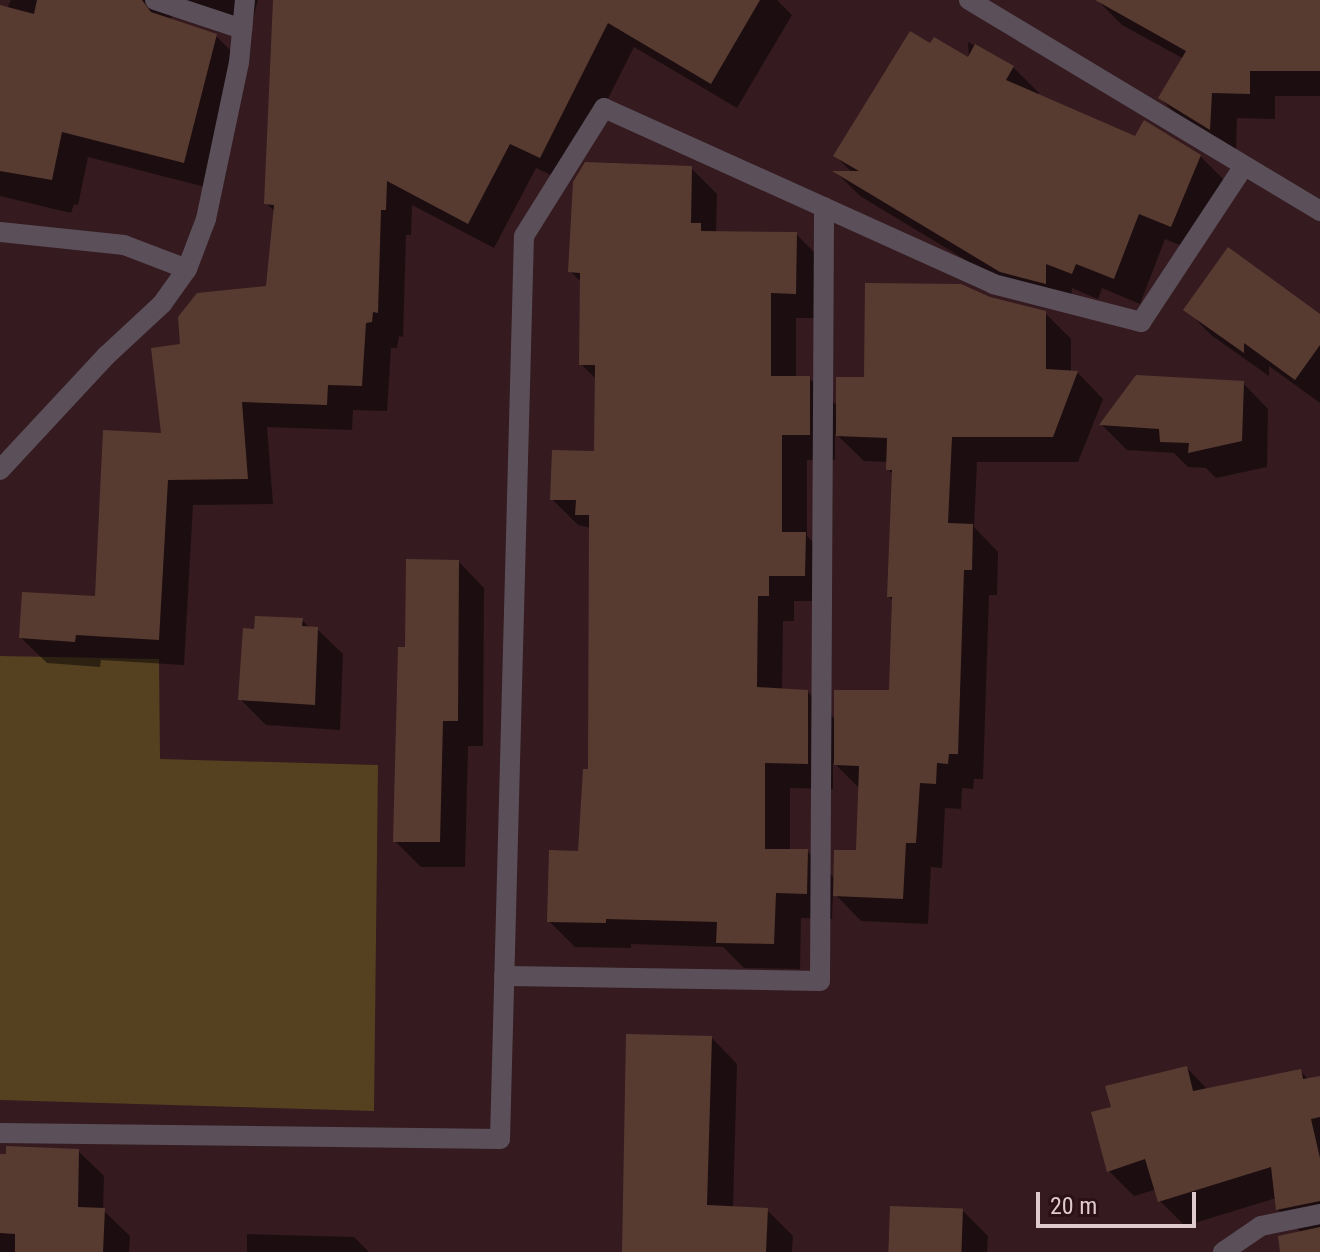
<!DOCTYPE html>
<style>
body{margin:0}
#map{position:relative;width:1320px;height:1252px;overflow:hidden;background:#351a20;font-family:"Roboto Condensed",sans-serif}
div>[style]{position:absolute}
.green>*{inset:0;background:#554020}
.shadow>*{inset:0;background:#0007}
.building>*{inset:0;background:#583b30;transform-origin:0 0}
.street>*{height:20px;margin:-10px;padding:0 10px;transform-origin:10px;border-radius:10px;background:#5b5059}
span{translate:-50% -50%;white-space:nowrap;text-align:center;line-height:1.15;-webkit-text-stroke:8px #2b1016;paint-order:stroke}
.scale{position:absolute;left:1036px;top:1192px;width:160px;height:36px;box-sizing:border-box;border:4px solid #dfcbce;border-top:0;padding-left:10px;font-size:24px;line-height:28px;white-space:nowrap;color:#dfcbce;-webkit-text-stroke:6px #2b1016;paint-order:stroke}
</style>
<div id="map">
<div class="green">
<i style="clip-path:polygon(0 656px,159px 659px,160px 759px,378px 765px,374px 1111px,0 1100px)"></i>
</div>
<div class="shadow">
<i style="clip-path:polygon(11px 0,258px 0,249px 34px,173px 15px,169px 20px,216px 36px,242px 62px,209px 188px,88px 157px,78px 205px,74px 204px,71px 213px,0 196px,0 25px)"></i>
<i style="clip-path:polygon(275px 0,777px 0,792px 15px,737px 108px,634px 47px,566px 182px,536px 168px,494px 248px,412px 205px,411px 235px,406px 235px,403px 337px,399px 336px,397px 348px,391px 348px,387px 411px,353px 410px,352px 430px,267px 427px,273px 504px,193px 505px,184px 665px,101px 660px,100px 667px,47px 663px,21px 638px,97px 598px,163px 435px,182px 346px,268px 288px,275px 212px,267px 204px)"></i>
<i style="clip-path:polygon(1097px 0,1320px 0,1320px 96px,1275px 96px,1275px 119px,1237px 118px,1236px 154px,1186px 124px,1160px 98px,1184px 59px,1122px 25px)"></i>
<i style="clip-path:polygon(968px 42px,1013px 67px,1039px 93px,1037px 96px,1135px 139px,1200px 156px,1226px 182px,1197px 252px,1165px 239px,1140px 304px,1102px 288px,1098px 299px,1072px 288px,1071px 309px,1027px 297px,860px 196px,837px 173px,853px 173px,835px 156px,930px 45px,969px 59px)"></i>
<i style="clip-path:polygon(evenodd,691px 168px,717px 194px,716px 233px,796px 234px,822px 260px,821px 318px,796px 318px,796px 378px,809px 378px,838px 407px,866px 379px,989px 298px,1045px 313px,1071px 339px,1071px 373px,1078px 373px,1103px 399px,1078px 462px,977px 462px,974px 527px,998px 552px,997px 595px,989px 595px,983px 779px,974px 779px,973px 789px,962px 788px,961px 809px,945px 808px,942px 868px,931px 867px,928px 924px,861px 921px,833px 892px,832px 919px,801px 918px,800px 969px,744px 968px,723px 947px,631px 944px,631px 948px,575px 947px,549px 921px,580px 853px,590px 771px,591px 528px,578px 525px,552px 499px,596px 453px,597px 380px,581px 364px,582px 283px,570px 271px,691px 168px,835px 433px,864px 461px,888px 462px,888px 469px,894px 475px,889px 597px,894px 601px,891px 692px,836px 720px,808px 692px,782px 691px,783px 621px,794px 621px,794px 601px,830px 601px,831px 560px,807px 536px,807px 460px,835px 460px,835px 433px,691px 168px,833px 762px,860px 789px,858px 852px,836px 880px,807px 851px,790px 851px,790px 788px,833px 789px,833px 762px)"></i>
<i style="clip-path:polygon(1186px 309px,1320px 316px,1320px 403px,1269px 366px,1269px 376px,1211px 335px)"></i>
<i style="clip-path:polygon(1243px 383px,1268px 409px,1267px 467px,1216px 478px,1206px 468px,1188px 467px,1174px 453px,1127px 450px,1102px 425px)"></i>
<i style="clip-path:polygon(459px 562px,484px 588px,483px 746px,468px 746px,465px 867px,421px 867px,395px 841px,407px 649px)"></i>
<i style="clip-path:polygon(302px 620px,310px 628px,317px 629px,343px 654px,340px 730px,266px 725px,240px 699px,256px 631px)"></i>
<i style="clip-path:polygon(712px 1038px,737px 1064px,733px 1208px,767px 1210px,793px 1236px,792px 1252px,624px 1252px)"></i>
<i style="clip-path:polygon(1187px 1068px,1208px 1090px,1300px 1071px,1309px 1080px,1320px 1078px,1320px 1252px,1282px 1252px,1301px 1232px,1277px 1209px,1276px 1198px,1185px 1226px,1160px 1201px,1154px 1190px,1134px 1196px,1108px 1170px,1113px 1108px)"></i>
<i style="clip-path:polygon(78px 1151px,104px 1176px,103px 1210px,130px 1236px,129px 1252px,0 1252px,0 1156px)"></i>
<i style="clip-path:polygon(962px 1210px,988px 1236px,987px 1252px,891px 1252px)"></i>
<i style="clip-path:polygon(247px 1234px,354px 1237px,369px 1252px,247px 1252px)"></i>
</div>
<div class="building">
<i style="clip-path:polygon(37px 0,142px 0,151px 12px,217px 34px,184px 163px,62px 132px,52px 180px,0 171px,0 5px,34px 14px)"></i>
<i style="clip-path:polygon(273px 0,760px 0,711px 84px,608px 23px,540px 158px,510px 144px,468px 224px,387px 181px,386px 210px,381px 210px,378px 313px,373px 312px,372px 322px,366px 323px,362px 386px,328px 385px,327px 405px,242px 402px,248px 479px,168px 480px,159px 640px,76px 635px,75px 642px,19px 638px,22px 592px,95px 596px,103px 430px,161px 433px,151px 348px,180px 344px,178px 317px,197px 293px,266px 286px,274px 205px,264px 204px)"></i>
<i style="clip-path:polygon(1095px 0,1320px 0,1320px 71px,1250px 71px,1250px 94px,1212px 93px,1210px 130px,1158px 98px,1186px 51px)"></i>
<i style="clip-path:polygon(910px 31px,930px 43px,934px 37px,968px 57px,975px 44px,1014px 66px,1006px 80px,1135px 136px,1144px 120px,1201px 155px,1171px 227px,1139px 214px,1114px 279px,1076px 264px,1072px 274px,1046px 264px,1046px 284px,1000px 272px,832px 171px,859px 171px,833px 156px)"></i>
<i style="clip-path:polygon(585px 162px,692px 166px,691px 223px,701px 223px,701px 231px,797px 232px,796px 294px,771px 293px,771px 376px,810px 376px,810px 435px,782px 435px,782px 532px,806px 532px,805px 576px,769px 576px,769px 596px,758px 596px,757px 687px,808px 690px,808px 764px,765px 763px,765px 849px,808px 849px,807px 894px,776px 893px,774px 944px,716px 943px,717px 922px,606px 919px,606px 923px,547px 922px,549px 850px,578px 851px,583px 769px,588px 769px,589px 515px,575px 515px,576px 500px,550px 500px,552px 450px,594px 451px,595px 365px,579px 365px,580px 273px,568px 272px,573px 182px)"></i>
<i style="clip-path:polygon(1228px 247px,1320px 314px,1320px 345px,1295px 380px,1244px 343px,1244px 353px,1183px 310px)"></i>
<i style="clip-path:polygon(865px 283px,961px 284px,990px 297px,1046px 311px,1046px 369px,1078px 371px,1053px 437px,952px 437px,948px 523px,973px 524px,972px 570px,964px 570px,958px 754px,949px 754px,948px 764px,937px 763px,936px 784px,920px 783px,916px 843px,906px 843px,903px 899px,833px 896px,834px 850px,856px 850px,859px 766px,834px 765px,834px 690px,889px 690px,892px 597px,887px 597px,892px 470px,886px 470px,887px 438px,836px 436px,836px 377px,864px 377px)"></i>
<i style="clip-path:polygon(1136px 375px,1244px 381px,1242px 441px,1188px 453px,1189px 443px,1160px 442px,1159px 429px,1099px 425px)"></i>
<i style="clip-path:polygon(406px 559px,459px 560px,458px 721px,443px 721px,440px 842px,393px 842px,398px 647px,405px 647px)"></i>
<i style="clip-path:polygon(255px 616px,303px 618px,302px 626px,318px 627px,315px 705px,238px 700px,243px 628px,254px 629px)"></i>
<i style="clip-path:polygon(626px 1034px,712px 1036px,707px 1205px,768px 1208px,766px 1252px,622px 1252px)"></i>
<i style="clip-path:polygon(1187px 1066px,1193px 1091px,1301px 1069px,1303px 1079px,1320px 1076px,1320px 1117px,1311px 1119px,1320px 1158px,1320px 1201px,1276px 1210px,1271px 1167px,1158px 1202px,1145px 1159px,1107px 1172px,1091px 1112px,1111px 1107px,1105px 1086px)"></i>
<i style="clip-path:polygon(6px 1146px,79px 1149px,78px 1207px,105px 1208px,103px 1252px,15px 1252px,15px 1234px,0 1233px,0 1154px,6px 1154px)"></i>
<i style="left:890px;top:1206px;width:73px;height:46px;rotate:2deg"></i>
<i style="clip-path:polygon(1320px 1227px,1320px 1252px,1280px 1252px,1278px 1236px)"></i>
</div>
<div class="street">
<i style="left:155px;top:0;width:92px;rotate:18.4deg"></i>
<i style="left:969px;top:0;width:410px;rotate:31deg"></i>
<i style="left:0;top:232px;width:125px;rotate:6deg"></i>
<i style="left:124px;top:245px;width:67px;rotate:20.9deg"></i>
<i style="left:0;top:470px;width:156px;rotate:-47.1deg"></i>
<i style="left:106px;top:356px;width:76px;rotate:-42.9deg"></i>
<i style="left:162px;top:304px;width:43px;rotate:-54.5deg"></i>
<i style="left:187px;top:269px;width:53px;rotate:-69.2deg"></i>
<i style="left:206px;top:219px;width:159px;rotate:-78.1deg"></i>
<i style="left:239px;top:63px;width:63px;rotate:-84.6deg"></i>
<i style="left:504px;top:976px;width:316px;rotate:0.9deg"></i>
<i style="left:820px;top:981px;width:774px;rotate:-89.7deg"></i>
<i style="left:0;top:1133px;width:500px;rotate:0.69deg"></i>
<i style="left:500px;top:1139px;width:903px;rotate:-88.48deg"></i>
<i style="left:524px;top:236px;width:151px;rotate:-58deg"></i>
<i style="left:604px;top:108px;width:427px;rotate:24.3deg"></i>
<i style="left:993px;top:284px;width:153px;rotate:14.4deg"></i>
<i style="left:1141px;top:322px;width:187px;rotate:-56.6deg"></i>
<i style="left:1223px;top:1252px;width:46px;rotate:-34.4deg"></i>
<i style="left:1261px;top:1226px;width:60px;rotate:-11.5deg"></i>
</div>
<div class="scale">20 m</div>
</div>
